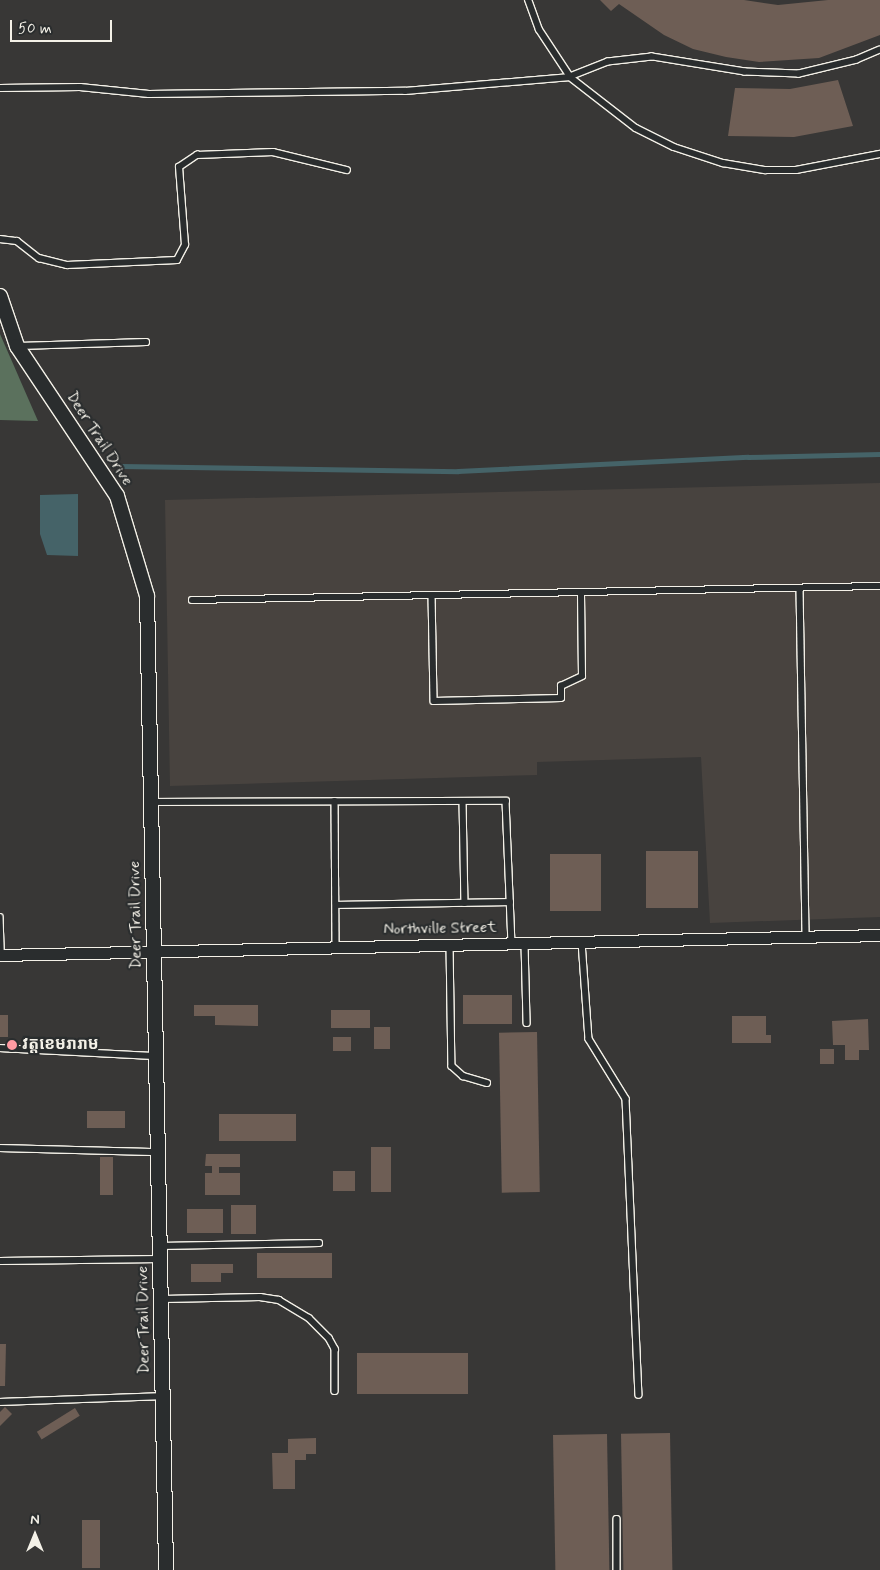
<!DOCTYPE html>
<meta charset="utf-8">
<style>
body{margin:0}
#map{position:relative;width:880px;height:1570px;overflow:hidden;background:#383736;font-family:Mynerve,"Noto Sans Khmer",sans-serif}
div>[style]{position:absolute}
.built>*{inset:0;background:#48433f}
.green>*{inset:0;background:#5b715d}
.water>*{inset:0;background:#456368}
.stream>*{height:4.5px;margin:-2.25px;padding:0 2.25px;transform-origin:2.25px;border-radius:2.25px;background:#456368}
.building>*{inset:0;background:#6e5e55;transform-origin:0 0}
.roads{filter:drop-shadow(1px 0 #f4f1e8) drop-shadow(-1px 0 #f4f1e8) drop-shadow(0 1px #f4f1e8) drop-shadow(0 -1px #f4f1e8)}
.service>*{height:5.5px;margin:-2.75px;padding:0 2.75px;transform-origin:2.75px;border-radius:2.75px;background:#2a2d2e}
.minor>*{height:11px;margin:-5.5px;padding:0 5.5px;transform-origin:5.5px;border-radius:5.5px;background:#2a2d2e}
.tertiary>*{height:14px;margin:-7px;padding:0 7px;transform-origin:7px;border-radius:7px;background:#2a2d2e}
.dots>*{width:14px;height:14px;translate:-50% -50%;box-sizing:border-box;border:2px solid #2a2d2e;border-radius:50%}
span{translate:-50% -50%;white-space:nowrap;text-align:center;line-height:1.15;-webkit-text-stroke:4.5px #2a2d2e;paint-order:stroke}
.street-label{font-size:16px;color:#f4f1e8}
.poi-label{font-size:16px;color:#f4f1e8;font-weight:700}
.left{translate:0 -50%;text-align:left}
.north{position:absolute;left:10px;top:1510px;width:50px;height:50px;-webkit-text-stroke:4px #2a2d2e;paint-order:stroke;rotate:0deg;font-size:14px;font-weight:700;line-height:20px;text-align:center;color:#f4f1e8}
.north::after{content:'';display:block;margin:auto;width:18px;height:22px;background:#f4f1e8;clip-path:polygon(50% 0,100% 100%,50% 72%,0 100%)}
.scale{position:absolute;left:10px;top:20px;width:102px;height:22px;box-sizing:border-box;border:2px solid #f4f1e8;border-top:0;padding-left:6px;font-size:15px;line-height:18px;white-space:nowrap;color:#f4f1e8;-webkit-text-stroke:4px #2a2d2e;paint-order:stroke}
</style>
<div id="map">
<div class="built">
<i style="clip-path:polygon(880px 483px,880px 917px,710px 923px,701px 757px,537px 762px,537px 775px,170px 786px,165px 500px)"></i>
</div>
<div class="green">
<i style="clip-path:polygon(0 334px,38px 421px,0 420px)"></i>
</div>
<div class="water">
<i style="clip-path:polygon(78px 494px,78px 556px,47px 555px,40px 534px,40px 495px)"></i>
</div>
<div class="stream">
<i style="left:121px;top:466px;width:337px;rotate:0.9deg"></i>
<i style="left:458px;top:471px;width:290px;rotate:-2.8deg"></i>
<i style="left:748px;top:457px;width:132px;rotate:-1.3deg"></i>
</div>
<div class="building">
<i style="clip-path:polygon(600px 0,744px 0,778px 5px,828px 0,880px 0,880px 35px,819px 58px,759px 62px,726px 57px,693px 49px,664px 35px,619px 4px,611px 11px)"></i>
<i style="clip-path:polygon(838px 80px,853px 126px,794px 137px,728px 136px,735px 88px,790px 89px)"></i>
<i style="left:646px;top:851px;width:52px;height:57px"></i>
<i style="left:550px;top:854px;width:51px;height:57px"></i>
<i style="left:463px;top:995px;width:49px;height:29px"></i>
<i style="clip-path:polygon(194px 1005px,258px 1005px,258px 1026px,215px 1025px,215px 1016px,194px 1016px)"></i>
<i style="left:331px;top:1010px;width:39px;height:18px"></i>
<i style="left:0;top:1015px;width:8px;height:22px"></i>
<i style="clip-path:polygon(732px 1016px,766px 1016px,766px 1035px,771px 1035px,771px 1043px,732px 1043px)"></i>
<i style="clip-path:polygon(868px 1019px,869px 1050px,859px 1050px,859px 1060px,845px 1060px,845px 1045px,833px 1045px,832px 1021px)"></i>
<i style="left:374px;top:1027px;width:16px;height:22px"></i>
<i style="left:537px;top:1032px;width:160px;height:38px;rotate:89deg"></i>
<i style="left:333px;top:1037px;width:18px;height:14px"></i>
<i style="left:820px;top:1049px;width:14px;height:15px"></i>
<i style="left:87px;top:1111px;width:38px;height:17px"></i>
<i style="left:219px;top:1114px;width:77px;height:27px"></i>
<i style="left:371px;top:1147px;width:20px;height:45px"></i>
<i style="clip-path:polygon(206px 1154px,240px 1154px,240px 1167px,219px 1167px,219px 1173px,240px 1173px,240px 1195px,205px 1195px,205px 1173px,212px 1173px,212px 1166px,205px 1166px)"></i>
<i style="left:100px;top:1157px;width:13px;height:38px"></i>
<i style="left:333px;top:1171px;width:22px;height:20px"></i>
<i style="left:231px;top:1205px;width:25px;height:29px"></i>
<i style="left:187px;top:1209px;width:36px;height:24px"></i>
<i style="left:257px;top:1253px;width:75px;height:25px"></i>
<i style="clip-path:polygon(191px 1264px,233px 1264px,233px 1273px,221px 1273px,221px 1282px,191px 1282px)"></i>
<i style="clip-path:polygon(0 1344px,6px 1344px,5px 1386px,0 1386px)"></i>
<i style="left:468px;top:1353px;width:41px;height:111px;rotate:90deg"></i>
<i style="clip-path:polygon(5px 1407px,12px 1414px,0 1426px,0 1412px)"></i>
<i style="left:75px;top:1408px;width:9px;height:45px;rotate:58deg"></i>
<i style="left:670px;top:1433px;width:137px;height:49px;rotate:89deg"></i>
<i style="left:607px;top:1434px;width:136px;height:54px;rotate:89deg"></i>
<i style="clip-path:polygon(316px 1438px,316px 1454px,306px 1454px,306px 1460px,295px 1460px,295px 1489px,273px 1489px,272px 1453px,288px 1453px,288px 1439px)"></i>
<i style="left:82px;top:1520px;width:18px;height:48px"></i>
</div>
<div class="roads">
<div class="service">
<i style="left:880px;top:50px;width:25px;rotate:157deg"></i>
<i style="left:857px;top:60px;width:60px;rotate:166.4deg"></i>
<i style="left:799px;top:74px;width:54px;rotate:-177.9deg"></i>
<i style="left:745px;top:72px;width:94px;rotate:-170.8deg"></i>
<i style="left:652px;top:57px;width:44px;rotate:173.5deg"></i>
<i style="left:608px;top:62px;width:41px;rotate:158.5deg"></i>
<i style="left:570px;top:77px;width:83px;rotate:37.7deg"></i>
<i style="left:636px;top:128px;width:42px;rotate:26.6deg"></i>
<i style="left:674px;top:147px;width:52px;rotate:18.1deg"></i>
<i style="left:723px;top:163px;width:43px;rotate:9.5deg"></i>
<i style="left:765px;top:170px;width:31px"></i>
<i style="left:796px;top:170px;width:86px;rotate:-10.8deg"></i>
<i style="left:0;top:88px;width:80px;rotate:-0.7deg"></i>
<i style="left:80px;top:87px;width:69px;rotate:5.8deg"></i>
<i style="left:149px;top:94px;width:256px;rotate:-0.7deg"></i>
<i style="left:405px;top:91px;width:166px;rotate:-4.8deg"></i>
<i style="left:570px;top:77px;width:56px;rotate:-123.4deg"></i>
<i style="left:539px;top:30px;width:32px;rotate:-110deg"></i>
<i style="left:0;top:239px;width:17px;rotate:7deg"></i>
<i style="left:17px;top:241px;width:28px;rotate:38deg"></i>
<i style="left:39px;top:258px;width:29px;rotate:14deg"></i>
<i style="left:67px;top:265px;width:110px;rotate:-2.6deg"></i>
<i style="left:177px;top:260px;width:17px;rotate:-62deg"></i>
<i style="left:185px;top:245px;width:78px;rotate:-94.4deg"></i>
<i style="left:179px;top:167px;width:22px;rotate:-34deg"></i>
<i style="left:197px;top:155px;width:76px;rotate:-2.3deg"></i>
<i style="left:273px;top:152px;width:76px;rotate:13.7deg"></i>
<i style="left:19px;top:346px;width:127px;rotate:-1.8deg"></i>
<i style="left:800px;top:589px;width:347px;rotate:89deg"></i>
<i style="left:432px;top:595px;width:106px;rotate:88.9deg"></i>
<i style="left:434px;top:701px;width:127px;rotate:-1.4deg"></i>
<i style="left:561px;top:698px;width:12px;rotate:-90deg"></i>
<i style="left:561px;top:686px;width:23px;rotate:-25deg"></i>
<i style="left:582px;top:676px;width:82px;rotate:-90.7deg"></i>
<i style="left:192px;top:600px;width:688px;rotate:-1.17deg"></i>
<i style="left:335px;top:801px;width:147px;rotate:89.6deg"></i>
<i style="left:463px;top:801px;width:102px;rotate:88.9deg"></i>
<i style="left:151px;top:802px;width:355px;rotate:-0.2deg"></i>
<i style="left:506px;top:801px;width:143px;rotate:87.6deg"></i>
<i style="left:336px;top:905px;width:174px;rotate:-1deg"></i>
<i style="left:0;top:917px;width:38px;rotate:88deg"></i>
<i style="left:582px;top:942px;width:97px;rotate:85.9deg"></i>
<i style="left:589px;top:1039px;width:70px;rotate:58.3deg"></i>
<i style="left:626px;top:1099px;width:296px;rotate:87.5deg"></i>
<i style="left:525px;top:944px;width:79px;rotate:88.5deg"></i>
<i style="left:450px;top:945px;width:121px;rotate:89.1deg"></i>
<i style="left:452px;top:1066px;width:15px;rotate:42deg"></i>
<i style="left:463px;top:1076px;width:25px;rotate:16deg"></i>
<i style="left:0;top:1048px;width:155px;rotate:3deg"></i>
<i style="left:0;top:1148px;width:158px;rotate:1.5deg"></i>
<i style="left:160px;top:1246px;width:159px;rotate:-1.1deg"></i>
<i style="left:0;top:1261px;width:160px;rotate:-0.7deg"></i>
<i style="left:163px;top:1299px;width:97px;rotate:-1.2deg"></i>
<i style="left:260px;top:1297px;width:19px;rotate:9deg"></i>
<i style="left:279px;top:1300px;width:35px;rotate:31deg"></i>
<i style="left:309px;top:1318px;width:28px;rotate:45deg"></i>
<i style="left:329px;top:1338px;width:13px;rotate:61deg"></i>
<i style="left:335px;top:1349px;width:42px;rotate:90deg"></i>
<i style="left:0;top:1402px;width:163px;rotate:-2.1deg"></i>
<i style="left:617px;top:1519px;width:51px;rotate:90deg"></i>
</div>
<div class="minor">
<i style="left:0;top:955px;width:880px;rotate:-1.3deg"></i>
</div>
<div class="tertiary">
<i style="left:0;top:296px;width:53px;rotate:71.2deg"></i>
<i style="left:17px;top:346px;width:180px;rotate:56.3deg"></i>
<i style="left:117px;top:496px;width:104px;rotate:73.3deg"></i>
<i style="left:147px;top:596px;width:974px;rotate:88.88deg"></i>
</div>
</div>
<div class="dots">
<i style="left:12px;top:1045px;background:#ff9aa2"></i>
</div>
<div class="street-label">
<span style="left:99px;top:439px;rotate:57deg">Deer Trail Drive</span>
<span style="left:136px;top:915px;rotate:-91deg">Deer Trail Drive</span>
<span style="left:440px;top:929px;rotate:-1deg">Northville Street</span>
<span style="left:144px;top:1320px;rotate:-91deg">Deer Trail Drive</span>
</div>
<div class="poi-label">
<span class="left" style="left:22px;top:1045px">វត្តខេមរារាម</span>
</div>
<div class="north">N</div>
<div class="scale">50 m</div>
</div>
